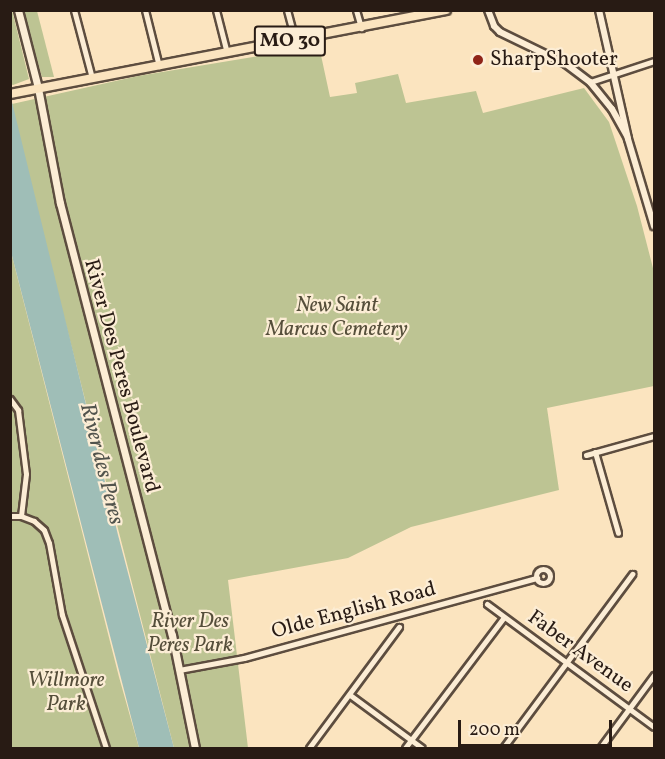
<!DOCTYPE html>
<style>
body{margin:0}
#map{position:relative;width:665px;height:759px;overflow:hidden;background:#fbe4bf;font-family:Vollkorn,serif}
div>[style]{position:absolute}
.green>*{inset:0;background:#bdc493}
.water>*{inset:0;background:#9fbeb7}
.roads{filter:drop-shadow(2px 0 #5d4d3f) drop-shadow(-2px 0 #5d4d3f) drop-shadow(0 2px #5d4d3f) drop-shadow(0 -2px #5d4d3f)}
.minor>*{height:5px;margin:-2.5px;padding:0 2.5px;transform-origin:2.5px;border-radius:2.5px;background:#fcedd5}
.minor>.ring{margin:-2.5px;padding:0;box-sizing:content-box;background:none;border:5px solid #fcedd5;border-radius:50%}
.tertiary>*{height:6px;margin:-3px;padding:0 3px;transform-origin:3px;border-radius:3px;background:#fcedd5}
.secondary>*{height:7px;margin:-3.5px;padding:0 3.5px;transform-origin:3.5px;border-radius:3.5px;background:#fcedd5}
.primary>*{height:8px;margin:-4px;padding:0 4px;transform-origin:4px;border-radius:4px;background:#fbe4bf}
.dots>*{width:16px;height:16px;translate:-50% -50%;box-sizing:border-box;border:3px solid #fcedd5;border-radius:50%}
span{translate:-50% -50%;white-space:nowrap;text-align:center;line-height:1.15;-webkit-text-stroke:4.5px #fcedd5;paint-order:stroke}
.shield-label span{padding:2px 4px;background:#fcedd5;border:2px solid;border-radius:4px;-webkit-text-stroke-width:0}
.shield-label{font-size:20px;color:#281b14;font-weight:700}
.poi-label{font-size:21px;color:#281b14}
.left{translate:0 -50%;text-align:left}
.park-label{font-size:21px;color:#554e3a;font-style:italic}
.street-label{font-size:21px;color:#281b14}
.water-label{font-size:22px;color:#52544d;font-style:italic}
.frame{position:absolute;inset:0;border:12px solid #281b14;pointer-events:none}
.scale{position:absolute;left:458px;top:720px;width:154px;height:27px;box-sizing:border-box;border:3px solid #281b14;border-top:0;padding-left:8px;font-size:18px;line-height:21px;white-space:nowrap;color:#281b14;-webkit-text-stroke:4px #fcedd5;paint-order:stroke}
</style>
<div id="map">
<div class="green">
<i style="clip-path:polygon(12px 10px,29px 79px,13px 85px,10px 84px)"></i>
<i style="clip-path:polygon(23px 11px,37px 11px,54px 77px,42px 77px)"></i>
<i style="clip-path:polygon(319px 46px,330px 97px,357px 93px,355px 83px,398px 74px,406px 103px,476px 91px,483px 113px,584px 88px,609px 122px,637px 206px,654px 272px,654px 386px,547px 408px,559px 490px,411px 527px,348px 558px,228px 580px,248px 748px,174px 748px,18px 137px,12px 104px,138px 76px)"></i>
<i style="clip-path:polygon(11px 252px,119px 677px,139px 748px,11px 748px)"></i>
</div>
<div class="water">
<i style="clip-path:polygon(11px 98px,118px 535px,174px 748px,139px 748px,11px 252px)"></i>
</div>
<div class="roads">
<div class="minor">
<i style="left:74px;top:10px;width:70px;rotate:75.2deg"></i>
<i style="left:145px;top:10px;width:58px;rotate:76deg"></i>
<i style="left:216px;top:10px;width:44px;rotate:75.7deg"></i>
<i style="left:287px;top:10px;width:31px;rotate:75deg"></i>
<i style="left:356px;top:10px;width:19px;rotate:74deg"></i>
<i style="left:590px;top:82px;width:67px;rotate:-18.2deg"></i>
<i style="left:10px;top:399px;width:14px;rotate:54deg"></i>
<i style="left:18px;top:410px;width:64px;rotate:82.9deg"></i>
<i style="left:26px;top:474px;width:42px;rotate:96.8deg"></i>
<i style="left:21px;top:516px;width:14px;rotate:21deg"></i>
<i style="left:34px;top:521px;width:13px;rotate:42deg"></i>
<i style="left:44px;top:530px;width:14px;rotate:69deg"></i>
<i style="left:49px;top:543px;width:73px;rotate:79.8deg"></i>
<i style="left:62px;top:615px;width:140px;rotate:71.7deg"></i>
<i style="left:595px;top:452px;width:84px;rotate:74.1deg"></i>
<i style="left:586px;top:455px;width:71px;rotate:-15.6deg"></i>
<i style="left:10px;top:516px;width:11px"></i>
<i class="ring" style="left:536px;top:569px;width:9px;height:9px"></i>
<i style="left:487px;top:604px;width:207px;rotate:36.4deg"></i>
<i style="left:179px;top:670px;width:66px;rotate:-10.5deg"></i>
<i style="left:244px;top:658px;width:304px;rotate:-15.3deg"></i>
<i style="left:350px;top:695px;width:89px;rotate:36.4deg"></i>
<i style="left:309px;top:748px;width:151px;rotate:-53.4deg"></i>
<i style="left:405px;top:748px;width:164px;rotate:-52.9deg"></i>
<i style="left:503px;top:748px;width:217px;rotate:-53.4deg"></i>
<i style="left:600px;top:748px;width:91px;rotate:-53.5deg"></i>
</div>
<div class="tertiary">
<i style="left:488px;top:10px;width:17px;rotate:69deg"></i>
<i style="left:494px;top:26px;width:8px;rotate:45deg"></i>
<i style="left:500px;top:32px;width:73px;rotate:25.9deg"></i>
<i style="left:566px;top:64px;width:30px;rotate:37deg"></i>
<i style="left:590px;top:82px;width:35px;rotate:51deg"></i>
<i style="left:612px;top:109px;width:31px;rotate:61deg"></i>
<i style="left:599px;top:10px;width:132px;rotate:77.3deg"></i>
<i style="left:628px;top:139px;width:91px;rotate:73.4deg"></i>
</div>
<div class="secondary">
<i style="left:18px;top:10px;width:81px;rotate:75.6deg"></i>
<i style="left:38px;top:88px;width:117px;rotate:79.2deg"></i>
<i style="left:60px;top:203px;width:446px;rotate:75.5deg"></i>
<i style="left:172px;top:635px;width:115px;rotate:78.5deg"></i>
</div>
<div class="primary">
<i style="left:10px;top:94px;width:444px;rotate:-10.9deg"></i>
</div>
</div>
<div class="dots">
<i style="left:478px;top:60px;background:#8f2418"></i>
</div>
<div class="shield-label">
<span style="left:290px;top:41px">MO 30</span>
</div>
<div class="poi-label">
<span class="left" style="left:490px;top:60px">SharpShooter</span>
</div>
<div class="park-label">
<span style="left:337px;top:318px">New Saint<br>Marcus Cemetery</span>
<span style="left:190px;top:634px">River Des<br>Peres Park</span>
<span style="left:66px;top:693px">Willmore<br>Park</span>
</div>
<div class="street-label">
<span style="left:121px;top:376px;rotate:75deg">River Des Peres Boulevard</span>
<span style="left:354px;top:611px;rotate:-15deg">Olde English Road</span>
<span style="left:580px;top:652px;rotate:36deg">Faber Avenue</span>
</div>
<div class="water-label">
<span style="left:101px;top:464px;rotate:76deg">River des Peres</span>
</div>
<div class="frame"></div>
<div class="scale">200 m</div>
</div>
